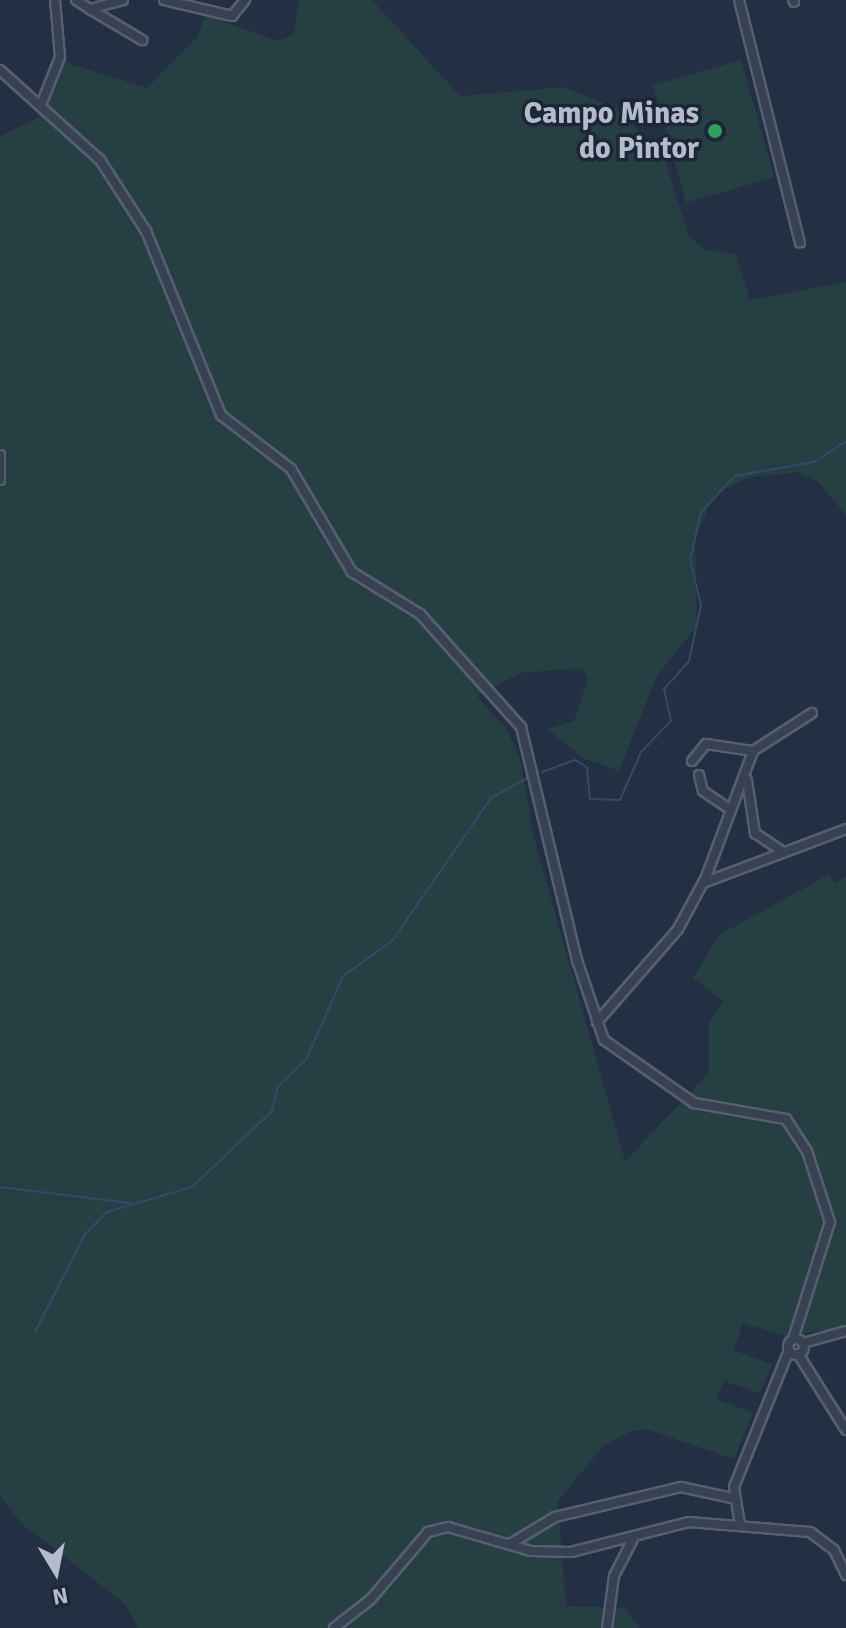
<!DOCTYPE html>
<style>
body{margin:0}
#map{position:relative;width:846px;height:1628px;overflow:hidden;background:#232f42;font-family:Signika,sans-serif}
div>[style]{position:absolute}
.green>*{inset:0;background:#253f43;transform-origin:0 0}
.stream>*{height:2px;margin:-1px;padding:0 1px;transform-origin:1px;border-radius:1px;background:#35496b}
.roads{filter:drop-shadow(2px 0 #555f6f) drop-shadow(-2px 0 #555f6f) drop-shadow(0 2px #555f6f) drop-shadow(0 -2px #555f6f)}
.minor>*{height:8px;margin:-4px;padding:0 4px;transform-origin:4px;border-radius:4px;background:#374152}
.minor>.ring{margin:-4px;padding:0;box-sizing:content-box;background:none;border:8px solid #374152;border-radius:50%}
.dots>*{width:22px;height:22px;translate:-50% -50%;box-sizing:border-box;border:4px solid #1c2637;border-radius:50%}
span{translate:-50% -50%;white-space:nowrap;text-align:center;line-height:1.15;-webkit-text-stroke:7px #1c2637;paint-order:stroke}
.poi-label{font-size:30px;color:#b4bccc;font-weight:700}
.right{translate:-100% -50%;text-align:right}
.north{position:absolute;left:16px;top:1532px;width:80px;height:80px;-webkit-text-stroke:6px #1c2637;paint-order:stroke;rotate:170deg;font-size:22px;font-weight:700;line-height:32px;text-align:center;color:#b4bccc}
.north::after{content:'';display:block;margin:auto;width:28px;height:36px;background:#b4bccc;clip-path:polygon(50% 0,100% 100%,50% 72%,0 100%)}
</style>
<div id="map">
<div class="green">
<i style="clip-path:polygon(298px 0,372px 0,460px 96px,565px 87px,617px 109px,664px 157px,689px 236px,706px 250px,736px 254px,750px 300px,846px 282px,846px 515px,818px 482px,798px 472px,747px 478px,714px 495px,695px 538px,697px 626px,657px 676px,619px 771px,583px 758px,547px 729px,574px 721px,588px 678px,582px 668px,521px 673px,477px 696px,507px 730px,521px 762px,533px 834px,625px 1161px,709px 1073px,709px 1022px,724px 1001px,693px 978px,719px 935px,828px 875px,835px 883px,846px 876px,846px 1336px,841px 1328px,785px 1336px,743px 1323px,733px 1350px,772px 1364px,760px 1393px,724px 1381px,717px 1399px,753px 1413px,734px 1459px,649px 1430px,631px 1431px,604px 1445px,558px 1501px,566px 1606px,624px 1608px,640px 1628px,138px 1628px,125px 1604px,22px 1524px,0 1496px,0 136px,38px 118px,61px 61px,147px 88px,198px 36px,205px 15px,278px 41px,294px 35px)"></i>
<i style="left:741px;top:60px;width:122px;height:92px;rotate:74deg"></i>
</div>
<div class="stream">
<i style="left:542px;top:772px;width:35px;rotate:-20deg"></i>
<i style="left:575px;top:760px;width:14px;rotate:30deg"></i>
<i style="left:587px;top:767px;width:32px;rotate:85deg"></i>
<i style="left:590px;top:799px;width:30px;rotate:2deg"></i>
<i style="left:620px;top:800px;width:52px;rotate:-66.4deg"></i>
<i style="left:641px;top:752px;width:43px;rotate:-45.9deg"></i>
<i style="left:671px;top:721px;width:33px;rotate:-102deg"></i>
<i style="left:664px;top:689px;width:38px;rotate:-48deg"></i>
<i style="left:689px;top:661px;width:57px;rotate:-77.9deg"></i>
<i style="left:701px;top:605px;width:46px;rotate:-103.7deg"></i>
<i style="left:690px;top:560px;width:49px;rotate:-77.1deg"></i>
<i style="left:701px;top:512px;width:50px;rotate:-46.6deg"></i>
<i style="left:735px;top:476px;width:80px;rotate:-10deg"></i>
<i style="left:814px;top:462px;width:38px;rotate:-33deg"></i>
<i style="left:0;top:1187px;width:130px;rotate:7.1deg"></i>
<i style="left:35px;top:1332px;width:110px;rotate:-63deg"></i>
<i style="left:85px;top:1234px;width:31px;rotate:-45deg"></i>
<i style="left:107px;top:1212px;width:89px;rotate:-16.4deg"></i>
<i style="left:192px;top:1187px;width:110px;rotate:-43.5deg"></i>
<i style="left:272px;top:1111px;width:26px;rotate:-77deg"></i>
<i style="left:278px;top:1086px;width:38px;rotate:-43deg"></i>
<i style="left:306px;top:1060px;width:92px;rotate:-66.2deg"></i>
<i style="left:343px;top:976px;width:60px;rotate:-35.5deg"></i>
<i style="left:392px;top:941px;width:174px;rotate:-55.3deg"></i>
<i style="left:491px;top:798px;width:46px;rotate:-28.8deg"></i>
</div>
<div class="roads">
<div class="minor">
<i style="left:76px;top:0;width:17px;rotate:33deg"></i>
<i style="left:90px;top:9px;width:34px;rotate:-15deg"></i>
<i style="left:164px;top:0;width:70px;rotate:13.2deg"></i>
<i style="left:232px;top:16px;width:21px;rotate:-51deg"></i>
<i style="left:739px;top:0;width:250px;rotate:75.9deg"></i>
<i style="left:793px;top:0;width:2px;rotate:63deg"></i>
<i style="left:90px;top:9px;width:61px;rotate:30.8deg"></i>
<i style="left:0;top:70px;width:135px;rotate:42deg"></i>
<i style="left:100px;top:160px;width:85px;rotate:57.1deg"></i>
<i style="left:146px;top:231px;width:199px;rotate:67.8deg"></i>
<i style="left:221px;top:415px;width:88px;rotate:37.6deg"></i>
<i style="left:291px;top:469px;width:120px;rotate:59.4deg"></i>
<i style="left:352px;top:572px;width:80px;rotate:31.7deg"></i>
<i style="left:420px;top:614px;width:152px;rotate:48.2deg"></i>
<i style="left:521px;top:727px;width:240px;rotate:76.5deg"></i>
<i style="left:577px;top:960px;width:84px;rotate:71.4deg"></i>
<i style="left:604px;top:1040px;width:110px;rotate:35deg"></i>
<i style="left:694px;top:1103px;width:93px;rotate:9.9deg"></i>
<i style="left:786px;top:1119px;width:38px;rotate:57deg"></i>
<i style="left:807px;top:1151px;width:75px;rotate:72.1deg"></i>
<i style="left:830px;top:1222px;width:123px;rotate:107.5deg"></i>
<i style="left:41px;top:105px;width:52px;rotate:-68.4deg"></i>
<i style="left:60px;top:57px;width:57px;rotate:-95deg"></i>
<i style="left:0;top:455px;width:25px;rotate:90deg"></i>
<i style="left:753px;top:751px;width:70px;rotate:-32.8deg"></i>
<i style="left:692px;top:761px;width:22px;rotate:-51deg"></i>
<i style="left:706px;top:744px;width:48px;rotate:8.5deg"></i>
<i style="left:699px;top:775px;width:16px;rotate:76deg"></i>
<i style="left:703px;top:791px;width:29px;rotate:34deg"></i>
<i style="left:747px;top:780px;width:54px;rotate:81.4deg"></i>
<i style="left:755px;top:833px;width:30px;rotate:34deg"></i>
<i style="left:703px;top:883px;width:153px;rotate:-20.7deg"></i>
<i style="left:597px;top:1022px;width:123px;rotate:-48.9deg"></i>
<i style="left:678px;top:929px;width:59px;rotate:-61.7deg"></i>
<i style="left:706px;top:877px;width:134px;rotate:-69.5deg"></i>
<i class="ring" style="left:788px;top:1339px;width:8px;height:8px"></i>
<i style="left:803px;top:1343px;width:45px;rotate:-15.6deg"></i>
<i style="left:798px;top:1354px;width:90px;rotate:57.7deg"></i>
<i style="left:740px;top:1525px;width:38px;rotate:-99deg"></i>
<i style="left:734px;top:1487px;width:148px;rotate:-68.1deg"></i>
<i style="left:510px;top:1544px;width:52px;rotate:-31deg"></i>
<i style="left:555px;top:1517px;width:130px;rotate:-13.4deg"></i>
<i style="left:681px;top:1487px;width:52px;rotate:12.2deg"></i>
<i style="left:334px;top:1628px;width:47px;rotate:-38.1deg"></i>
<i style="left:371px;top:1599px;width:88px;rotate:-49.6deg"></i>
<i style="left:428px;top:1532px;width:21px;rotate:-14deg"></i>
<i style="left:448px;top:1527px;width:86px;rotate:16.1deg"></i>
<i style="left:531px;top:1551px;width:40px;rotate:1.4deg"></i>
<i style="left:571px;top:1552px;width:122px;rotate:-14.3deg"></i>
<i style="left:689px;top:1522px;width:121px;rotate:4.7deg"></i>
<i style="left:810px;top:1532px;width:30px;rotate:37deg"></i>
<i style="left:834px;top:1550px;width:28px;rotate:64deg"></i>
<i style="left:607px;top:1628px;width:52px;rotate:-82.3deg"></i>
<i style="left:614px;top:1576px;width:42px;rotate:-62.8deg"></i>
</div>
</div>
<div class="dots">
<i style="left:715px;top:131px;background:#2e9e5b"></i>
</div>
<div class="poi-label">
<span class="right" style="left:699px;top:131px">Campo Minas<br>do Pintor</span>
</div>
<div class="north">N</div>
</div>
